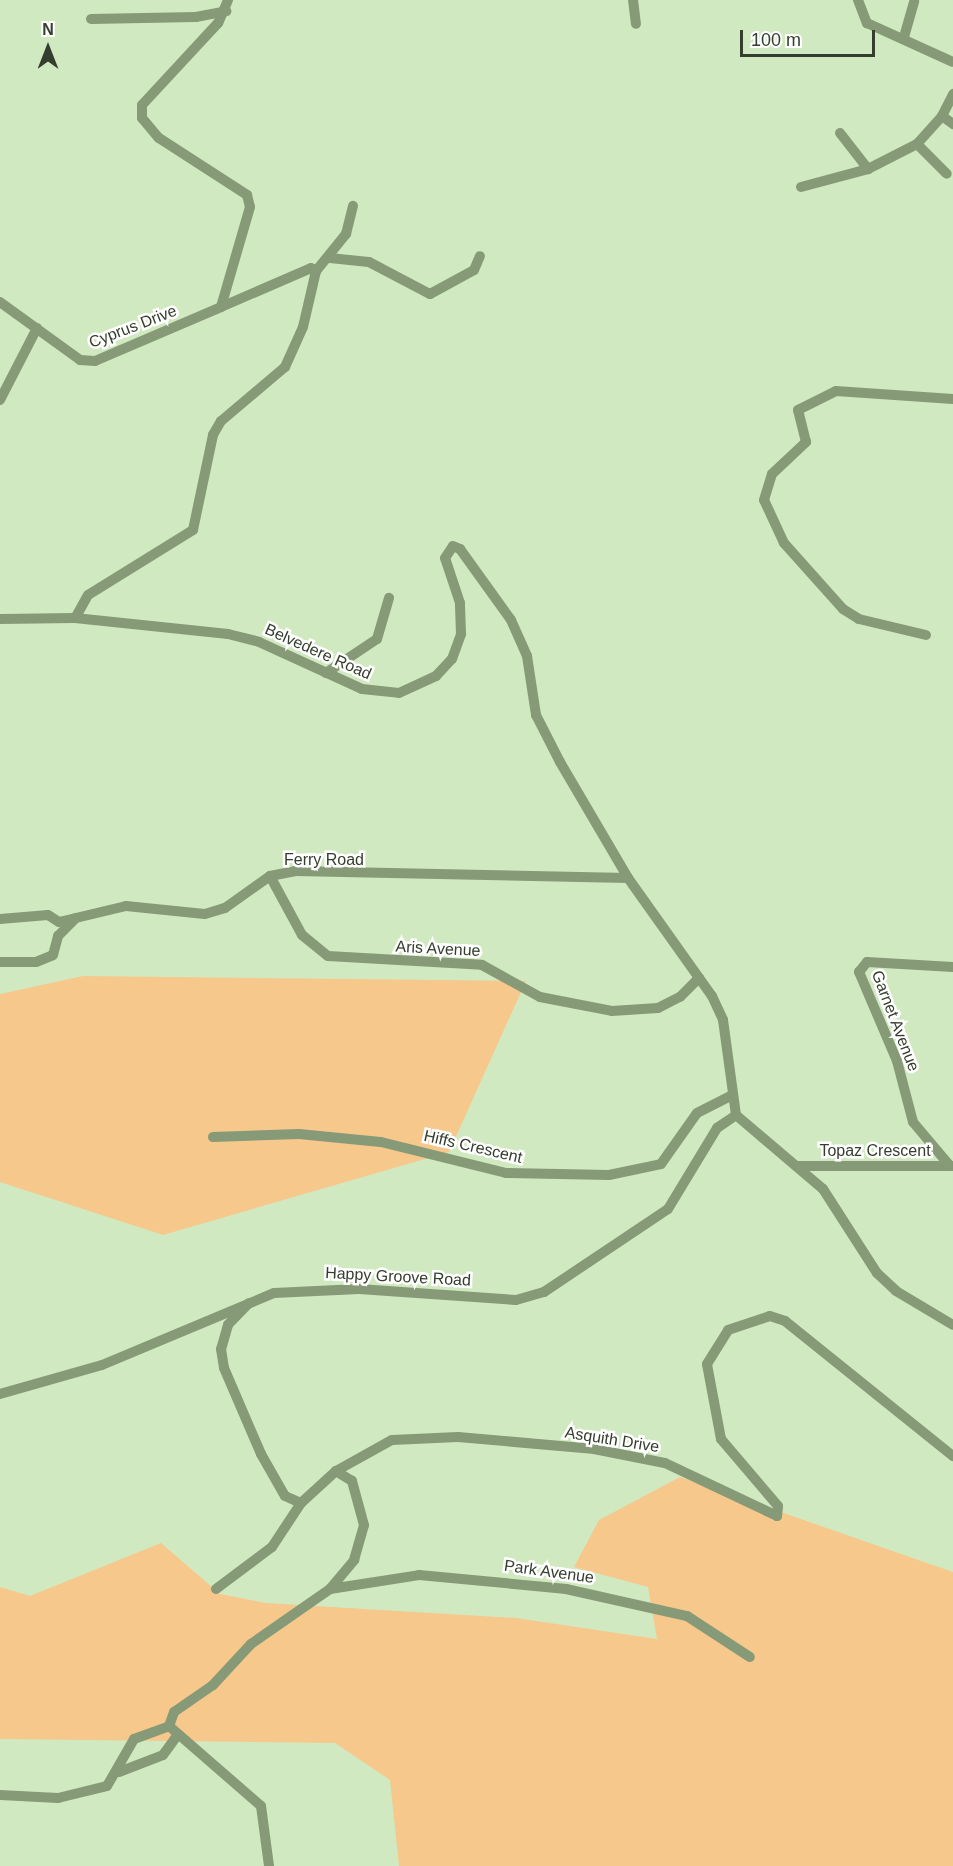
<!DOCTYPE html>
<style>
body{margin:0}
#map{position:relative;width:953px;height:1866px;overflow:hidden;background:#d1e9c1;font-family:Arial,sans-serif}
div>[style]{position:absolute}
.green>*{inset:0;background:#f6c88c}
.minor>*{height:10px;margin:-5px;padding:0 5px;transform-origin:5px;border-radius:5px;background:#869a78}
span{translate:-50% -50%;white-space:nowrap;text-align:center;line-height:1.15;-webkit-text-stroke:5px #fff;paint-order:stroke}
.street-label{font-size:16px;color:#353e2e}
.north{position:absolute;left:18px;top:18px;width:60px;height:60px;-webkit-text-stroke:4px #fff;paint-order:stroke;rotate:0deg;font-size:16px;font-weight:700;line-height:24px;text-align:center;color:#353e2e}
.north::after{content:'';display:block;margin:auto;width:21px;height:27px;background:#353e2e;clip-path:polygon(50% 0,100% 100%,50% 72%,0 100%)}
.scale{position:absolute;left:740px;top:30px;width:135px;height:27px;box-sizing:border-box;border:3px solid #353e2e;border-top:0;padding-left:8px;font-size:18px;line-height:21px;white-space:nowrap;color:#353e2e;-webkit-text-stroke:4px #fff;paint-order:stroke}
</style>
<div id="map">
<div class="green">
<i style="clip-path:polygon(83px 976px,526px 981px,449px 1152px,163px 1235px,0 1182px,0 994px)"></i>
<i style="clip-path:polygon(680px 1477px,953px 1572px,953px 1866px,399px 1866px,390px 1780px,335px 1743px,0 1739px,0 1587px,30px 1596px,161px 1543px,220px 1594px,266px 1603px,516px 1618px,657px 1639px,648px 1587px,574px 1567px,599px 1520px)"></i>
</div>
<div class="minor">
<i style="left:228px;top:0;width:25px;rotate:113deg"></i>
<i style="left:218px;top:23px;width:112px;rotate:132.8deg"></i>
<i style="left:142px;top:105px;width:13px;rotate:90deg"></i>
<i style="left:142px;top:118px;width:26px;rotate:50deg"></i>
<i style="left:159px;top:138px;width:105px;rotate:32.9deg"></i>
<i style="left:247px;top:195px;width:12px;rotate:76deg"></i>
<i style="left:250px;top:207px;width:104px;rotate:106.2deg"></i>
<i style="left:221px;top:307px;width:98px;rotate:-23.4deg"></i>
<i style="left:311px;top:268px;width:6px;rotate:31deg"></i>
<i style="left:316px;top:271px;width:57px;rotate:103.1deg"></i>
<i style="left:303px;top:327px;width:44px;rotate:114.2deg"></i>
<i style="left:285px;top:367px;width:84px;rotate:139.8deg"></i>
<i style="left:221px;top:421px;width:16px;rotate:120deg"></i>
<i style="left:213px;top:435px;width:97px;rotate:101.9deg"></i>
<i style="left:193px;top:530px;width:123px;rotate:148.2deg"></i>
<i style="left:88px;top:595px;width:26px;rotate:119deg"></i>
<i style="left:75px;top:618px;width:154px;rotate:6deg"></i>
<i style="left:228px;top:634px;width:32px;rotate:14deg"></i>
<i style="left:259px;top:642px;width:113px;rotate:24.5deg"></i>
<i style="left:362px;top:689px;width:37px;rotate:6deg"></i>
<i style="left:399px;top:693px;width:41px;rotate:-24.7deg"></i>
<i style="left:436px;top:676px;width:23px;rotate:-47deg"></i>
<i style="left:452px;top:659px;width:27px;rotate:-70deg"></i>
<i style="left:461px;top:634px;width:31px;rotate:-92deg"></i>
<i style="left:460px;top:603px;width:47px;rotate:-108.4deg"></i>
<i style="left:445px;top:558px;width:14px;rotate:-56deg"></i>
<i style="left:453px;top:546px;width:8px;rotate:23deg"></i>
<i style="left:460px;top:549px;width:87px;rotate:54.3deg"></i>
<i style="left:511px;top:620px;width:39px;rotate:66deg"></i>
<i style="left:527px;top:656px;width:60px;rotate:81.3deg"></i>
<i style="left:536px;top:715px;width:53px;rotate:62.9deg"></i>
<i style="left:560px;top:762px;width:134px;rotate:59.6deg"></i>
<i style="left:628px;top:878px;width:145px;rotate:54.6deg"></i>
<i style="left:712px;top:996px;width:26px;rotate:65deg"></i>
<i style="left:723px;top:1020px;width:96px;rotate:82.2deg"></i>
<i style="left:736px;top:1115px;width:114px;rotate:40.4deg"></i>
<i style="left:823px;top:1189px;width:100px;rotate:57.3deg"></i>
<i style="left:877px;top:1273px;width:26px;rotate:43deg"></i>
<i style="left:896px;top:1291px;width:66px;rotate:30.8deg"></i>
<i style="left:633px;top:0;width:24px;rotate:83deg"></i>
<i style="left:858px;top:0;width:25px;rotate:69deg"></i>
<i style="left:867px;top:23px;width:94px;rotate:24.4deg"></i>
<i style="left:91px;top:19px;width:105px;rotate:-1.1deg"></i>
<i style="left:196px;top:17px;width:31px;rotate:-11deg"></i>
<i style="left:904px;top:37px;width:37px;rotate:-74deg"></i>
<i style="left:942px;top:116px;width:14px;rotate:36deg"></i>
<i style="left:840px;top:133px;width:46px;rotate:52.1deg"></i>
<i style="left:917px;top:144px;width:42px;rotate:45deg"></i>
<i style="left:801px;top:187px;width:69px;rotate:-15deg"></i>
<i style="left:868px;top:169px;width:55px;rotate:-27deg"></i>
<i style="left:917px;top:144px;width:38px;rotate:-48deg"></i>
<i style="left:942px;top:116px;width:25px;rotate:-63deg"></i>
<i style="left:330px;top:258px;width:39px;rotate:6deg"></i>
<i style="left:369px;top:262px;width:69px;rotate:27.7deg"></i>
<i style="left:430px;top:294px;width:50px;rotate:-28.6deg"></i>
<i style="left:474px;top:270px;width:15px;rotate:-67deg"></i>
<i style="left:316px;top:271px;width:48px;rotate:-51deg"></i>
<i style="left:346px;top:234px;width:29px;rotate:-76deg"></i>
<i style="left:0;top:302px;width:99px;rotate:35.9deg"></i>
<i style="left:80px;top:360px;width:15px;rotate:4deg"></i>
<i style="left:95px;top:361px;width:137px;rotate:-23.2deg"></i>
<i style="left:0;top:400px;width:81px;rotate:-62.8deg"></i>
<i style="left:0;top:619px;width:75px;rotate:-0.8deg"></i>
<i style="left:926px;top:635px;width:69px;rotate:-166.6deg"></i>
<i style="left:859px;top:619px;width:19px;rotate:-148deg"></i>
<i style="left:843px;top:609px;width:89px;rotate:-131.8deg"></i>
<i style="left:784px;top:543px;width:47px;rotate:-114.9deg"></i>
<i style="left:764px;top:500px;width:27px;rotate:-73deg"></i>
<i style="left:772px;top:474px;width:47px;rotate:-43.3deg"></i>
<i style="left:806px;top:442px;width:33px;rotate:-104deg"></i>
<i style="left:798px;top:410px;width:42px;rotate:-26.6deg"></i>
<i style="left:836px;top:391px;width:117px;rotate:3.9deg"></i>
<i style="left:326px;top:673px;width:61px;rotate:-33.7deg"></i>
<i style="left:377px;top:639px;width:43px;rotate:-73.7deg"></i>
<i style="left:270px;top:876px;width:67px;rotate:61.5deg"></i>
<i style="left:302px;top:935px;width:33px;rotate:39deg"></i>
<i style="left:328px;top:956px;width:154px;rotate:3.3deg"></i>
<i style="left:482px;top:965px;width:66px;rotate:28.9deg"></i>
<i style="left:540px;top:997px;width:73px;rotate:11deg"></i>
<i style="left:612px;top:1011px;width:46px;rotate:-3.7deg"></i>
<i style="left:658px;top:1008px;width:25px;rotate:-27deg"></i>
<i style="left:680px;top:997px;width:27px;rotate:-45deg"></i>
<i style="left:0;top:919px;width:48px;rotate:-4.8deg"></i>
<i style="left:48px;top:915px;width:13px;rotate:32deg"></i>
<i style="left:59px;top:922px;width:69px;rotate:-13.4deg"></i>
<i style="left:126px;top:906px;width:79px;rotate:5.8deg"></i>
<i style="left:205px;top:914px;width:21px;rotate:-17deg"></i>
<i style="left:225px;top:908px;width:55px;rotate:-35.4deg"></i>
<i style="left:270px;top:876px;width:25px;rotate:-11deg"></i>
<i style="left:295px;top:871px;width:333px;rotate:1.2deg"></i>
<i style="left:1px;top:962px;width:35px"></i>
<i style="left:36px;top:962px;width:18px;rotate:-22deg"></i>
<i style="left:53px;top:955px;width:20px;rotate:-75deg"></i>
<i style="left:58px;top:936px;width:25px;rotate:-45deg"></i>
<i style="left:213px;top:1137px;width:86px;rotate:-2deg"></i>
<i style="left:299px;top:1134px;width:82px;rotate:5.6deg"></i>
<i style="left:381px;top:1142px;width:129px;rotate:13.9deg"></i>
<i style="left:506px;top:1173px;width:103px;rotate:1.1deg"></i>
<i style="left:609px;top:1175px;width:53px;rotate:-11.9deg"></i>
<i style="left:661px;top:1164px;width:62px;rotate:-54.8deg"></i>
<i style="left:697px;top:1113px;width:37px;rotate:-27deg"></i>
<i style="left:798px;top:1166px;width:155px"></i>
<i style="left:950px;top:1166px;width:57px;rotate:-130.1deg"></i>
<i style="left:913px;top:1122px;width:63px;rotate:-104.7deg"></i>
<i style="left:897px;top:1061px;width:97px;rotate:-113.1deg"></i>
<i style="left:859px;top:972px;width:13px;rotate:-51deg"></i>
<i style="left:867px;top:962px;width:86px;rotate:3.3deg"></i>
<i style="left:249px;top:1303px;width:30px;rotate:134deg"></i>
<i style="left:228px;top:1325px;width:25px;rotate:106deg"></i>
<i style="left:221px;top:1349px;width:19px;rotate:81deg"></i>
<i style="left:224px;top:1368px;width:94px;rotate:66.7deg"></i>
<i style="left:261px;top:1454px;width:48px;rotate:60.3deg"></i>
<i style="left:285px;top:1496px;width:17px;rotate:24deg"></i>
<i style="left:301px;top:1503px;width:47px;rotate:-42.4deg"></i>
<i style="left:336px;top:1471px;width:64px;rotate:-29deg"></i>
<i style="left:392px;top:1440px;width:66px;rotate:-2.6deg"></i>
<i style="left:458px;top:1437px;width:137px;rotate:5deg"></i>
<i style="left:594px;top:1449px;width:72px;rotate:11.2deg"></i>
<i style="left:665px;top:1463px;width:124px;rotate:25.3deg"></i>
<i style="left:777px;top:1516px;width:10px;rotate:-84deg"></i>
<i style="left:778px;top:1506px;width:88px;rotate:-130.4deg"></i>
<i style="left:721px;top:1439px;width:76px;rotate:-100.6deg"></i>
<i style="left:707px;top:1364px;width:40px;rotate:-58deg"></i>
<i style="left:728px;top:1330px;width:44px;rotate:-18.4deg"></i>
<i style="left:770px;top:1316px;width:16px;rotate:18deg"></i>
<i style="left:785px;top:1321px;width:216px;rotate:38.8deg"></i>
<i style="left:0;top:1394px;width:106px;rotate:-15.9deg"></i>
<i style="left:102px;top:1365px;width:186px;rotate:-22.7deg"></i>
<i style="left:274px;top:1293px;width:85px;rotate:-2.7deg"></i>
<i style="left:359px;top:1289px;width:157px;rotate:4deg"></i>
<i style="left:516px;top:1300px;width:29px;rotate:-16deg"></i>
<i style="left:544px;top:1292px;width:149px;rotate:-33.8deg"></i>
<i style="left:668px;top:1209px;width:95px;rotate:-58.8deg"></i>
<i style="left:717px;top:1128px;width:23px;rotate:-34deg"></i>
<i style="left:216px;top:1589px;width:70px;rotate:-36.9deg"></i>
<i style="left:272px;top:1547px;width:53px;rotate:-56.6deg"></i>
<i style="left:330px;top:1589px;width:90px;rotate:-8.9deg"></i>
<i style="left:419px;top:1575px;width:148px;rotate:5.4deg"></i>
<i style="left:566px;top:1589px;width:124px;rotate:12.6deg"></i>
<i style="left:687px;top:1616px;width:75px;rotate:33.1deg"></i>
<i style="left:169px;top:1726px;width:122px;rotate:41deg"></i>
<i style="left:261px;top:1806px;width:61px;rotate:82.4deg"></i>
<i style="left:119px;top:1772px;width:47px;rotate:-21.1deg"></i>
<i style="left:163px;top:1755px;width:22px;rotate:-54deg"></i>
<i style="left:0;top:1795px;width:58px;rotate:3deg"></i>
<i style="left:58px;top:1798px;width:50px;rotate:-13.8deg"></i>
<i style="left:107px;top:1786px;width:54px;rotate:-60.1deg"></i>
<i style="left:134px;top:1739px;width:37px;rotate:-20deg"></i>
<i style="left:169px;top:1726px;width:15px;rotate:-70deg"></i>
<i style="left:174px;top:1712px;width:47px;rotate:-34.7deg"></i>
<i style="left:213px;top:1685px;width:56px;rotate:-47.2deg"></i>
<i style="left:251px;top:1644px;width:96px;rotate:-34.8deg"></i>
<i style="left:330px;top:1589px;width:38px;rotate:-50deg"></i>
<i style="left:354px;top:1560px;width:36px;rotate:-74deg"></i>
<i style="left:364px;top:1525px;width:46px;rotate:-105.3deg"></i>
<i style="left:352px;top:1481px;width:19px;rotate:-148deg"></i>
</div>
<div class="street-label">
<span style="left:133px;top:327px;rotate:-21deg">Cyprus Drive</span>
<span style="left:318px;top:652px;rotate:24deg">Belvedere Road</span>
<span style="left:324px;top:860px">Ferry Road</span>
<span style="left:438px;top:949px;rotate:3deg">Aris Avenue</span>
<span style="left:895px;top:1021px;rotate:69deg">Garnet Avenue</span>
<span style="left:473px;top:1147px;rotate:13deg">Hiffs Crescent</span>
<span style="left:875px;top:1151px">Topaz Crescent</span>
<span style="left:398px;top:1277px;rotate:3deg">Happy Groove Road</span>
<span style="left:612px;top:1440px;rotate:9deg">Asquith Drive</span>
<span style="left:549px;top:1572px;rotate:8deg">Park Avenue</span>
</div>
<div class="north">N</div>
<div class="scale">100 m</div>
</div>
